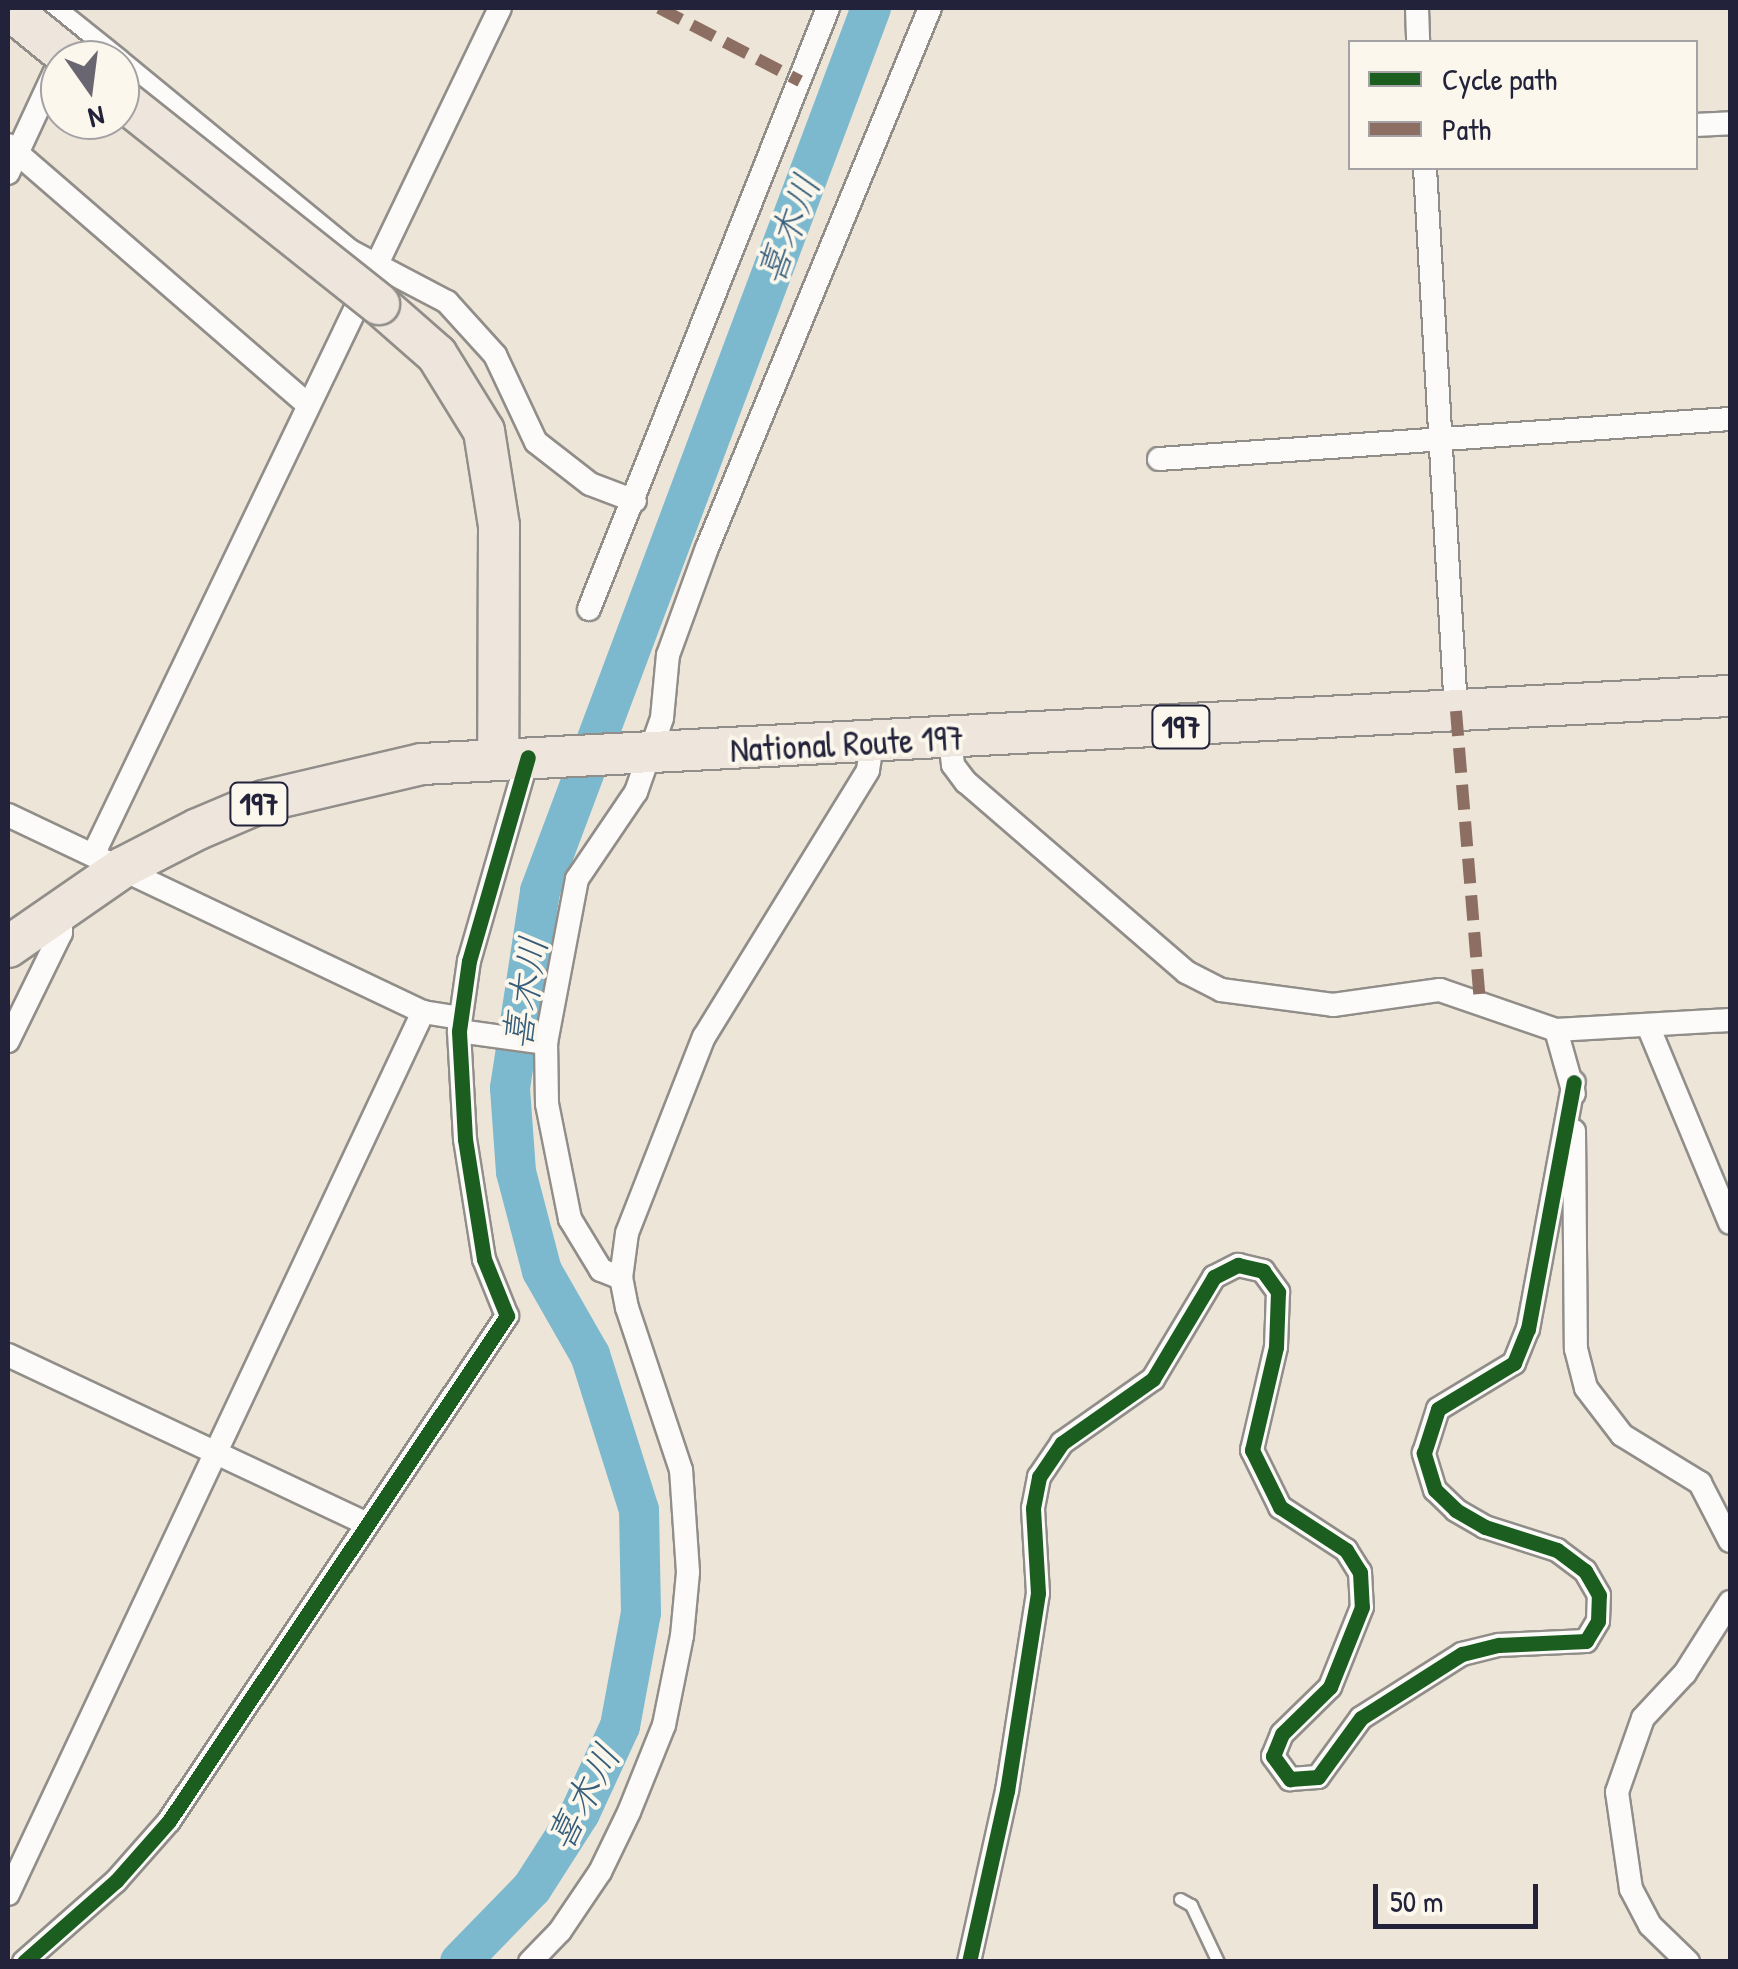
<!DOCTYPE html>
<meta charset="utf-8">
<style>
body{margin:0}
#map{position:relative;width:1738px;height:1969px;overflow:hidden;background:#ede5d8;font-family:"Patrick Hand","Klee One",sans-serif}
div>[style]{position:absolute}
.river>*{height:40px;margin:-20px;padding:0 20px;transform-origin:20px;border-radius:20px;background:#7cb9ce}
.roads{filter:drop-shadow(2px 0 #918e8a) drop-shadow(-2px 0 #918e8a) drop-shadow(0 2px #918e8a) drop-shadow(0 -2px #918e8a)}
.lane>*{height:11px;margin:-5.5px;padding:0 5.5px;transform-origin:5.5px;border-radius:5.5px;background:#fcfbf9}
.street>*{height:22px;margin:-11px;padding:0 11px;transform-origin:11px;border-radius:11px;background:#fcfbf9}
.highway>*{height:40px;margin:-20px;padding:0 20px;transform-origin:20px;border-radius:20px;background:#eee6dd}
.bridges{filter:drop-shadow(2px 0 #918e8a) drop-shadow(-2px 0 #918e8a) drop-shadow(0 2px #918e8a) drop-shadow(0 -2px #918e8a)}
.highway-bridge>*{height:40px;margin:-20px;padding:0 20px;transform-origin:20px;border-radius:20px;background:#eee6dd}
.quiet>*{height:12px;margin-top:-6px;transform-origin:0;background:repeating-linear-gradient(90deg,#8d6e63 0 25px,transparent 0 37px)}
.cycleway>*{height:15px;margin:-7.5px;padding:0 7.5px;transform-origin:7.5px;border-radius:7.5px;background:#1b5e20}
span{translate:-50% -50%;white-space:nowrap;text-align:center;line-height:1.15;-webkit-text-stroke:8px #fbf7ec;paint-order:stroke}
.shield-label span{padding:2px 8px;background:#fbf7ec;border:2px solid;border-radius:8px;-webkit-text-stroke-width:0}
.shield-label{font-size:32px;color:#22223b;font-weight:700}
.street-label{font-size:35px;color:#22223b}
.water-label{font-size:38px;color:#355d7b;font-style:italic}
.frame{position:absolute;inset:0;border:10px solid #22223b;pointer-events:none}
.legend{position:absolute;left:1348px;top:40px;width:350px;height:130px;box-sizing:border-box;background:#fbf7ec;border:2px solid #a4a2a5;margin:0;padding:12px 18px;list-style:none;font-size:30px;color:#22223b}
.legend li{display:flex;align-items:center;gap:20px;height:50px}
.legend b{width:50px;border:2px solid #a4a2a5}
.north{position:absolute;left:40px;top:40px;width:100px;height:100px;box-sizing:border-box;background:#fbf7ec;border:2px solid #a4a2a5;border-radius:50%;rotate:166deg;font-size:28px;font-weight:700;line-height:40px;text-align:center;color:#22223b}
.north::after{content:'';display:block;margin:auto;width:35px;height:45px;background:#696672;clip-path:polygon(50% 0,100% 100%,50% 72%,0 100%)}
.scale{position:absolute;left:1373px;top:1884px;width:165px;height:45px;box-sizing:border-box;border:5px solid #22223b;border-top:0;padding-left:12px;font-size:30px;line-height:35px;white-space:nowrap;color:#22223b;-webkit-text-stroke:8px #fbf7ec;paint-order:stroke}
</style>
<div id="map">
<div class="river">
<i style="left:460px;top:1962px;width:103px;rotate:-45.8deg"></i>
<i style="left:532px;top:1888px;width:89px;rotate:-57.4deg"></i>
<i style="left:580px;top:1813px;width:96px;rotate:-65.3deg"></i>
<i style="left:620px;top:1726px;width:115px;rotate:-79.5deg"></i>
<i style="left:641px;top:1613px;width:103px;rotate:-91.1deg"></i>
<i style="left:639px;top:1510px;width:163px;rotate:-107.5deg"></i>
<i style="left:590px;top:1355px;width:97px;rotate:-119.7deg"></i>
<i style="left:542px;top:1271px;width:102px;rotate:-104.7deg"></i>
<i style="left:516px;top:1172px;width:84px;rotate:-94.1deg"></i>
<i style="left:510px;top:1088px;width:199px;rotate:-81.3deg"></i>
<i style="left:540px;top:891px;width:943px;rotate:-69.45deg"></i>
</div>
<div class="roads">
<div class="lane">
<i style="left:1180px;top:1899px;width:13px;rotate:29deg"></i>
<i style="left:1191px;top:1905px;width:63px;rotate:64.7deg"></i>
</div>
<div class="street">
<i style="left:53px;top:8px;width:83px;rotate:38.7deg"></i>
<i style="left:1417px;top:8px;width:34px;rotate:88deg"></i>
<i style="left:120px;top:62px;width:298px;rotate:39.4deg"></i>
<i style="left:350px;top:251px;width:110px;rotate:27.7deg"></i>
<i style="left:447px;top:302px;width:72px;rotate:47.8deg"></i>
<i style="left:495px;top:355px;width:96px;rotate:64.8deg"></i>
<i style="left:536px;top:442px;width:68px;rotate:37.9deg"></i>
<i style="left:590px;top:484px;width:48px;rotate:20.7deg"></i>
<i style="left:1696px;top:125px;width:34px;rotate:-3deg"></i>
<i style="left:8px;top:145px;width:397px;rotate:40.9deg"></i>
<i style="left:1425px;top:168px;width:544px;rotate:86.73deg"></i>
<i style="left:8px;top:173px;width:123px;rotate:-65.1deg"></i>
<i style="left:1159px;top:459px;width:572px;rotate:-4.01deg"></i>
<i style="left:589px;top:609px;width:647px;rotate:-68.31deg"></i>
<i style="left:950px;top:740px;width:25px;rotate:83deg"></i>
<i style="left:953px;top:765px;width:21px;rotate:53deg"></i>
<i style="left:966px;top:782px;width:291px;rotate:40.8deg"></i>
<i style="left:1186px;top:972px;width:39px;rotate:27deg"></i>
<i style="left:1221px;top:990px;width:113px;rotate:7.6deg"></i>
<i style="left:1333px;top:1005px;width:108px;rotate:-8deg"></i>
<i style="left:1440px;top:990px;width:123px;rotate:19deg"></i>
<i style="left:1556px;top:1030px;width:174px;rotate:-3.3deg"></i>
<i style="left:8px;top:815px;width:459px;rotate:25.4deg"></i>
<i style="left:423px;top:1012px;width:37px;rotate:9deg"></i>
<i style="left:94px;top:853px;width:937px;rotate:-64.34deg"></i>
<i style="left:1648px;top:1026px;width:213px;rotate:67.4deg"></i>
<i style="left:1556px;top:1030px;width:66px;rotate:74.3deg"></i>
<i style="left:459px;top:1031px;width:88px;rotate:7.9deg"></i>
<i style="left:8px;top:1041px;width:120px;rotate:-63.9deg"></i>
<i style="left:61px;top:933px;width:27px;rotate:-90deg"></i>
<i style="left:1574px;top:1131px;width:218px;rotate:89.5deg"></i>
<i style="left:1576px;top:1349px;width:40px;rotate:75.6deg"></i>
<i style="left:1586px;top:1388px;width:59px;rotate:52.5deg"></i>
<i style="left:1622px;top:1435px;width:92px;rotate:31.6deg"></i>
<i style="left:1700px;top:1483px;width:65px;rotate:62.7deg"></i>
<i style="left:621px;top:1278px;width:22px;rotate:-158deg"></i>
<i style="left:601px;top:1270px;width:60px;rotate:-121.3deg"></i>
<i style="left:570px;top:1219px;width:117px;rotate:-101.3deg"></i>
<i style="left:547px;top:1104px;width:61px;rotate:-90.9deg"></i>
<i style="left:546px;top:1043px;width:167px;rotate:-79.3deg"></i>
<i style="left:577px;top:879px;width:105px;rotate:-55.9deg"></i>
<i style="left:636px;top:792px;width:78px;rotate:-70.6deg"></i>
<i style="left:662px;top:718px;width:63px;rotate:-84.6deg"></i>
<i style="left:668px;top:655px;width:114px;rotate:-70deg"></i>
<i style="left:707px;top:548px;width:584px;rotate:-67.56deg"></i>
<i style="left:8px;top:1355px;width:397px;rotate:25.2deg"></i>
<i style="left:8px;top:1894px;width:975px;rotate:-64.8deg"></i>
<i style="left:24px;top:1962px;width:123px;rotate:-41.4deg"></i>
<i style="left:116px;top:1881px;width:80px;rotate:-48.5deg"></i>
<i style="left:169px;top:1821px;width:608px;rotate:-56.21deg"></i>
<i style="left:507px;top:1316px;width:61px;rotate:-112deg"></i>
<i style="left:484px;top:1259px;width:121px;rotate:-99deg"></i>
<i style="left:465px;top:1139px;width:108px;rotate:-93.2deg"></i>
<i style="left:459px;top:1031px;width:71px;rotate:-81.9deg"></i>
<i style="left:469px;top:961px;width:212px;rotate:-73.9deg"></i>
<i style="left:530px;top:1962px;width:43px;rotate:-45.9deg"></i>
<i style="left:560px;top:1931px;width:71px;rotate:-55.9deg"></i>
<i style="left:600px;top:1872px;width:67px;rotate:-64.2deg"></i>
<i style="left:629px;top:1812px;width:94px;rotate:-68.1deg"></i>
<i style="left:664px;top:1725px;width:91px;rotate:-78.6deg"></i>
<i style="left:682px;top:1636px;width:64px;rotate:-84.6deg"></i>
<i style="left:688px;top:1572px;width:102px;rotate:-93.9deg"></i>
<i style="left:681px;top:1470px;width:171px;rotate:-108.4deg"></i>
<i style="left:627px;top:1308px;width:31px;rotate:-101deg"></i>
<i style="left:621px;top:1278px;width:45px;rotate:-82.4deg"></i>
<i style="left:627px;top:1233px;width:211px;rotate:-68.6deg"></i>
<i style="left:704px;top:1037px;width:313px;rotate:-58.4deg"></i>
<i style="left:868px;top:770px;width:26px;rotate:-81deg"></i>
<i style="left:969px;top:1962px;width:175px;rotate:-77.5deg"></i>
<i style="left:1007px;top:1791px;width:200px;rotate:-81.1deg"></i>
<i style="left:1038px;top:1593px;width:85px;rotate:-93.4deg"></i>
<i style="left:1033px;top:1508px;width:32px;rotate:-79deg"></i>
<i style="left:1039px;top:1477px;width:41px;rotate:-55.9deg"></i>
<i style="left:1062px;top:1443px;width:111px;rotate:-35.1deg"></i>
<i style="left:1153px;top:1379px;width:119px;rotate:-59.1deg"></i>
<i style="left:1214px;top:1277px;width:27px;rotate:-27deg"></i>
<i style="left:1238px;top:1265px;width:26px;rotate:13deg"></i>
<i style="left:1263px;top:1271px;width:26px;rotate:54deg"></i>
<i style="left:1278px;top:1292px;width:55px;rotate:92.1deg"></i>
<i style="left:1276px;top:1347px;width:106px;rotate:103.1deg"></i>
<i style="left:1252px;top:1450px;width:64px;rotate:63.8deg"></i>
<i style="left:1280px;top:1507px;width:79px;rotate:33.1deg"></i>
<i style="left:1346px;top:1550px;width:26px;rotate:58deg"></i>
<i style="left:1360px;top:1572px;width:35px;rotate:87deg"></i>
<i style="left:1362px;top:1607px;width:86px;rotate:111.8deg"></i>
<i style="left:1330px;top:1687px;width:67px;rotate:135.6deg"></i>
<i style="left:1282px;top:1734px;width:24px;rotate:112deg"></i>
<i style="left:1273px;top:1756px;width:29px;rotate:54deg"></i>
<i style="left:1290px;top:1779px;width:28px;rotate:-4deg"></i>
<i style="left:1318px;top:1777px;width:73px;rotate:-53.9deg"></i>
<i style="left:1361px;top:1718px;width:120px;rotate:-32.4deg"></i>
<i style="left:1462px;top:1654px;width:38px;rotate:-14deg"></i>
<i style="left:1499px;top:1645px;width:87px;rotate:-2.6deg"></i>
<i style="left:1586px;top:1641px;width:23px;rotate:-59deg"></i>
<i style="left:1598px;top:1621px;width:26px;rotate:-88deg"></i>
<i style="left:1599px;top:1595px;width:28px;rotate:-120deg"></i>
<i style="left:1585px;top:1571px;width:35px;rotate:-143deg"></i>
<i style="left:1557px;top:1550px;width:76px;rotate:-162.3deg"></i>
<i style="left:1485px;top:1527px;width:34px;rotate:-150deg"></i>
<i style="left:1456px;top:1510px;width:29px;rotate:-136deg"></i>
<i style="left:1435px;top:1490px;width:39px;rotate:-107deg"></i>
<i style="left:1424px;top:1453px;width:46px;rotate:-72.3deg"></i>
<i style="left:1438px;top:1409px;width:89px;rotate:-31.2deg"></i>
<i style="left:1514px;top:1363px;width:37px;rotate:-68deg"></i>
<i style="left:1528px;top:1329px;width:251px;rotate:-79.5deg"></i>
<i style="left:1688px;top:1962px;width:53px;rotate:-135.8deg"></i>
<i style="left:1650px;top:1925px;width:41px;rotate:-117.8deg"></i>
<i style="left:1631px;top:1889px;width:98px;rotate:-98.2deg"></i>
<i style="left:1617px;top:1792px;width:78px;rotate:-70.6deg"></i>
<i style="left:1643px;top:1718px;width:62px;rotate:-47deg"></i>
<i style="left:1685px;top:1673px;width:84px;rotate:-57.6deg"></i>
</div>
<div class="highway">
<i style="left:379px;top:304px;width:77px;rotate:41.3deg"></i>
<i style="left:437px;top:355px;width:89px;rotate:58.3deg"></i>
<i style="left:484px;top:431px;width:96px;rotate:81deg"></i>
<i style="left:499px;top:526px;width:234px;rotate:90.2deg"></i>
<i style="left:8px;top:947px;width:139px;rotate:-34.7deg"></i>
<i style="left:122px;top:868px;width:85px;rotate:-27.2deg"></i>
<i style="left:198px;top:829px;width:72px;rotate:-23deg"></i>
<i style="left:264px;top:801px;width:162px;rotate:-13.2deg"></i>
<i style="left:422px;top:764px;width:1310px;rotate:-2.98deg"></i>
</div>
</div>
<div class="bridges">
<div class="highway-bridge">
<i style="left:8px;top:8px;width:82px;rotate:39.1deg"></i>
<i style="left:120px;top:98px;width:331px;rotate:38.5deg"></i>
</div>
</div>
<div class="quiet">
<i style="left:659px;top:8px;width:159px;rotate:27.4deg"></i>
<i style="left:1456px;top:711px;width:292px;rotate:85.3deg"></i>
</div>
<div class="cycleway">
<i style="left:24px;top:1962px;width:123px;rotate:-41.4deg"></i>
<i style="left:116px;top:1881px;width:80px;rotate:-48.5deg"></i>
<i style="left:169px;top:1821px;width:608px;rotate:-56.21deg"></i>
<i style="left:507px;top:1316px;width:61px;rotate:-112deg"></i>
<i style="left:484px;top:1259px;width:121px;rotate:-99deg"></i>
<i style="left:465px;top:1139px;width:108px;rotate:-93.2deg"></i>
<i style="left:459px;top:1031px;width:71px;rotate:-81.9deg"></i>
<i style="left:469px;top:961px;width:212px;rotate:-73.9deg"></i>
<i style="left:969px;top:1962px;width:175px;rotate:-77.5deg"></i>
<i style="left:1007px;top:1791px;width:200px;rotate:-81.1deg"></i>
<i style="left:1038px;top:1593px;width:85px;rotate:-93.4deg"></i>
<i style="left:1033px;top:1508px;width:32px;rotate:-79deg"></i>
<i style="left:1039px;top:1477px;width:41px;rotate:-55.9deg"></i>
<i style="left:1062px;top:1443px;width:111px;rotate:-35.1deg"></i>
<i style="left:1153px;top:1379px;width:119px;rotate:-59.1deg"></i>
<i style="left:1214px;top:1277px;width:27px;rotate:-27deg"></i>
<i style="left:1238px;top:1265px;width:26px;rotate:13deg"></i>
<i style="left:1263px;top:1271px;width:26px;rotate:54deg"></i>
<i style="left:1278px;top:1292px;width:55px;rotate:92.1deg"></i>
<i style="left:1276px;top:1347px;width:106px;rotate:103.1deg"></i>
<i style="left:1252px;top:1450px;width:64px;rotate:63.8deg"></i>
<i style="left:1280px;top:1507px;width:79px;rotate:33.1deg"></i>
<i style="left:1346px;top:1550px;width:26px;rotate:58deg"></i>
<i style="left:1360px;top:1572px;width:35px;rotate:87deg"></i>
<i style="left:1362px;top:1607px;width:86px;rotate:111.8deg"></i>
<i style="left:1330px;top:1687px;width:67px;rotate:135.6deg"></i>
<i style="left:1282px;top:1734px;width:24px;rotate:112deg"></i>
<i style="left:1273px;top:1756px;width:29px;rotate:54deg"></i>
<i style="left:1290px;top:1779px;width:28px;rotate:-4deg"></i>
<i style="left:1318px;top:1777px;width:73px;rotate:-53.9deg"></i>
<i style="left:1361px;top:1718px;width:120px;rotate:-32.4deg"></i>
<i style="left:1462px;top:1654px;width:38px;rotate:-14deg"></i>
<i style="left:1499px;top:1645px;width:87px;rotate:-2.6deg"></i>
<i style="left:1586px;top:1641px;width:23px;rotate:-59deg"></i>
<i style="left:1598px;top:1621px;width:26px;rotate:-88deg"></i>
<i style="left:1599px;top:1595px;width:28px;rotate:-120deg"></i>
<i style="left:1585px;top:1571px;width:35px;rotate:-143deg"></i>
<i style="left:1557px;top:1550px;width:76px;rotate:-162.3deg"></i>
<i style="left:1485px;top:1527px;width:34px;rotate:-150deg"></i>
<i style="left:1456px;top:1510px;width:29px;rotate:-136deg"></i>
<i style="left:1435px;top:1490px;width:39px;rotate:-107deg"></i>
<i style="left:1424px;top:1453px;width:46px;rotate:-72.3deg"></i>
<i style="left:1438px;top:1409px;width:89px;rotate:-31.2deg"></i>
<i style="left:1514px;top:1363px;width:37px;rotate:-68deg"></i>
<i style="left:1528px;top:1329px;width:251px;rotate:-79.5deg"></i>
</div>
<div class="shield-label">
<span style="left:1181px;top:727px">197</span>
<span style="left:259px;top:804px">197</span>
</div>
<div class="street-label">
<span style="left:847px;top:744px;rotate:-3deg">National Route 197</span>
</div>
<div class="water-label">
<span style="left:788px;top:229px;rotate:-69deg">喜木川</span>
<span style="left:525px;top:993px;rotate:-81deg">喜木川</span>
<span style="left:583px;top:1797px;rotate:-62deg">喜木川</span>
</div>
<div class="frame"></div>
<ul class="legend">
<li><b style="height:12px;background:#1b5e20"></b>Cycle path</li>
<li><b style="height:12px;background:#8d6e63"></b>Path</li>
</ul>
<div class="north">N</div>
<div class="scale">50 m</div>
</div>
